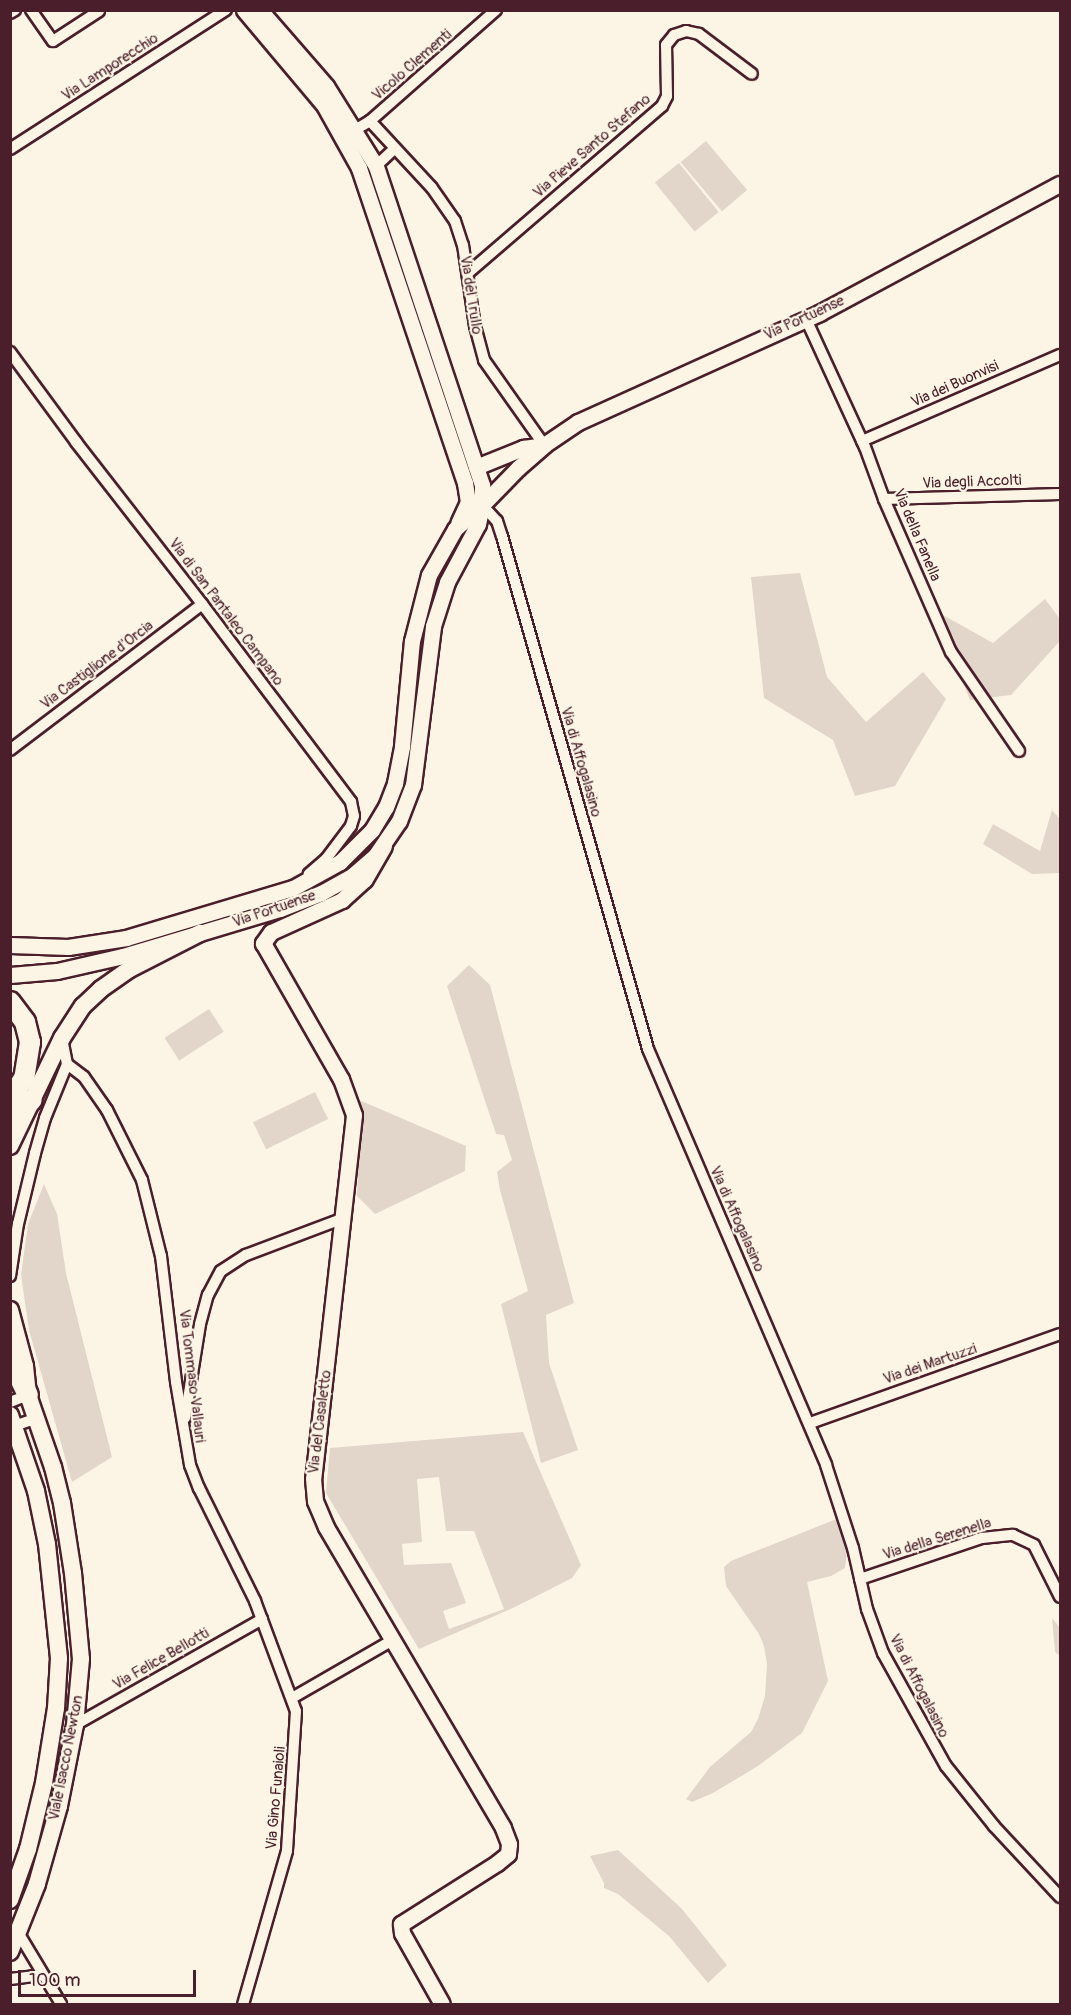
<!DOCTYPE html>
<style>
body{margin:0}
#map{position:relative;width:1071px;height:2015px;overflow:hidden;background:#fcf5e5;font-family:Pangolin,sans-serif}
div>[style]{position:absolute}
.green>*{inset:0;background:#e2d5ca;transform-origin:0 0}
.roads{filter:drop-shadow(2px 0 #4a1f2b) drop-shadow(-2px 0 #4a1f2b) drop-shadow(0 2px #4a1f2b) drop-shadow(0 -2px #4a1f2b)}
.street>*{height:10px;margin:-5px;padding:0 5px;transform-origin:5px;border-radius:5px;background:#fcf5e5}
.secondary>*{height:15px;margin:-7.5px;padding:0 7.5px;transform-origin:7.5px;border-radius:7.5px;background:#fcf5e5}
.primary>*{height:16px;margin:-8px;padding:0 8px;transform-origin:8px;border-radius:8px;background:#fcf5e5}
.highway>*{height:20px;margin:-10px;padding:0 10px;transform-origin:10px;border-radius:10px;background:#fcf5e5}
span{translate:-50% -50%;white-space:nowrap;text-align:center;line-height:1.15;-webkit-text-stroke:4.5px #fcf5e5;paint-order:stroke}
.street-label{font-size:15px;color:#4a1f2b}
.frame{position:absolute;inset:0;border:12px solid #4a1f2b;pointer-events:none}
.scale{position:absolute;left:18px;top:1970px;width:178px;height:27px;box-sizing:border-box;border:3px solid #4a1f2b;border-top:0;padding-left:8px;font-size:18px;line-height:21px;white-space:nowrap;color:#4a1f2b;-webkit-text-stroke:4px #fcf5e5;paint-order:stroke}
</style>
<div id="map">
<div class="green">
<i style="left:706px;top:141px;width:64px;height:33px;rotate:50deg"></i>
<i style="left:679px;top:163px;width:63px;height:31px;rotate:51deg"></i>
<i style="clip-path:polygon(800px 573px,827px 677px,866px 722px,923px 672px,946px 699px,895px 786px,855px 796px,833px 740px,764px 698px,751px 577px)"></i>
<i style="clip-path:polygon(1045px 599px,1060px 619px,1060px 641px,1011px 695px,970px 700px,934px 610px,993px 643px)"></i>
<i style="clip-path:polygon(1052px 810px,1060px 819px,1060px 873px,1032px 874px,983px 844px,993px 824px,1040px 851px)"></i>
<i style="clip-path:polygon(469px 965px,490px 985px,574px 1303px,546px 1315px,549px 1363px,578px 1450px,541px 1463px,501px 1304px,528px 1291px,500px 1190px,497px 1172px,512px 1160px,504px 1135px,496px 1134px,447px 986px)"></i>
<i style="left:209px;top:1009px;width:27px;height:53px;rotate:57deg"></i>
<i style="left:315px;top:1092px;width:30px;height:69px;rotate:64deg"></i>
<i style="clip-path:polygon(359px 1100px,466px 1146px,465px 1171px,375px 1214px,357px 1196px,360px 1122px)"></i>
<i style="clip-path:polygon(44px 1184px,57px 1214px,66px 1273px,112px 1457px,72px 1482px,29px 1330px,21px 1275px,28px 1224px)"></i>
<i style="clip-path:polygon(evenodd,523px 1432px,581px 1565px,572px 1578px,515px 1607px,419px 1649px,326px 1493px,330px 1448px,523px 1432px,439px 1477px,446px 1531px,474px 1531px,504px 1609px,449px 1629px,443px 1611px,466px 1603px,451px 1563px,404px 1565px,402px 1544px,422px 1542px,417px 1479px,439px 1477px)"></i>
<i style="clip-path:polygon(839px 1518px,847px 1551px,845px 1568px,831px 1576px,807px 1582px,828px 1681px,802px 1733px,758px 1766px,713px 1793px,692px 1802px,686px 1799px,710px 1767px,751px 1732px,758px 1719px,765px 1696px,767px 1664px,764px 1646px,759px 1634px,726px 1586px,724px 1567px,731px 1561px)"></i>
<i style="clip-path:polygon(1052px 1618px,1060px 1628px,1060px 1656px,1055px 1652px)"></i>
<i style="clip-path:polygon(618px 1850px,682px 1909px,727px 1965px,708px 1983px,669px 1936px,618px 1894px,604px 1888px,604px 1883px,590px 1856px)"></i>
</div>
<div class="roads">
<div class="street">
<i style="left:31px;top:10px;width:38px;rotate:55deg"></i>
<i style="left:53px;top:41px;width:55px;rotate:-33.1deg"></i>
<i style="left:10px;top:13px;width:6px;rotate:-31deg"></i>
<i style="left:370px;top:121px;width:91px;rotate:47.2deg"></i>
<i style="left:432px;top:188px;width:40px;rotate:55.1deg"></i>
<i style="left:455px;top:221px;width:25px;rotate:72deg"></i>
<i style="left:463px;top:245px;width:82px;rotate:81.6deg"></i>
<i style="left:475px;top:326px;width:35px;rotate:75deg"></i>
<i style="left:484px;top:360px;width:104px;rotate:54.8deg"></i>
<i style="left:350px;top:133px;width:23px;rotate:-31deg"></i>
<i style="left:370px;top:121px;width:168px;rotate:-41.4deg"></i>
<i style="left:10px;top:149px;width:257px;rotate:-32.8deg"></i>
<i style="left:376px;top:166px;width:25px;rotate:-43deg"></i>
<i style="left:468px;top:273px;width:256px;rotate:-40.7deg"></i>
<i style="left:662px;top:106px;width:11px;rotate:-63deg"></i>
<i style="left:667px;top:96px;width:51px;rotate:-91.1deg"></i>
<i style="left:666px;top:45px;width:13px;rotate:-51deg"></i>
<i style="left:674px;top:35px;width:13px;rotate:-18deg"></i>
<i style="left:686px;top:31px;width:13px;rotate:13deg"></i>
<i style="left:699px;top:34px;width:66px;rotate:37deg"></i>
<i style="left:806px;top:319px;width:141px;rotate:65.3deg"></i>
<i style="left:865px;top:447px;width:55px;rotate:69.9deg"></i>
<i style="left:884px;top:499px;width:167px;rotate:66.4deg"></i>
<i style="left:951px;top:652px;width:120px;rotate:55.5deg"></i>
<i style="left:10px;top:352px;width:112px;rotate:53.7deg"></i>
<i style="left:76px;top:442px;width:205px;rotate:52.1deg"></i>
<i style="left:202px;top:604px;width:248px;rotate:53deg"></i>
<i style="left:351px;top:802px;width:14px;rotate:78deg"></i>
<i style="left:354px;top:816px;width:10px;rotate:107deg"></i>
<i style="left:351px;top:826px;width:41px;rotate:127.1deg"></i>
<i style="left:326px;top:859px;width:23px;rotate:139deg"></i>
<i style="left:862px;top:441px;width:216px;rotate:-23.5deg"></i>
<i style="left:884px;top:499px;width:176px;rotate:-1.6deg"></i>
<i style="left:482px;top:505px;width:22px;rotate:47deg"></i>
<i style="left:497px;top:521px;width:16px;rotate:72deg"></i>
<i style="left:502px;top:536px;width:533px;rotate:74.11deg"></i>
<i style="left:648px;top:1049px;width:452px;rotate:66.8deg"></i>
<i style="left:826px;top:1465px;width:87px;rotate:72deg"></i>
<i style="left:853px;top:1548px;width:63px;rotate:77.1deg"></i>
<i style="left:867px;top:1609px;width:47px;rotate:70deg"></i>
<i style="left:883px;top:1653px;width:129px;rotate:60.9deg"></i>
<i style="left:946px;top:1766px;width:77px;rotate:51.3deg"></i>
<i style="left:994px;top:1826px;width:97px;rotate:47.1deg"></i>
<i style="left:10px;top:750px;width:241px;rotate:-37.2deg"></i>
<i style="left:67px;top:1064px;width:21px;rotate:37deg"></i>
<i style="left:84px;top:1077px;width:40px;rotate:55.1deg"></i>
<i style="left:107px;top:1110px;width:78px;rotate:63.4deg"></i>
<i style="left:142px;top:1180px;width:78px;rotate:76deg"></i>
<i style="left:161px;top:1256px;width:127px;rotate:83.2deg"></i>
<i style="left:176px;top:1382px;width:84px;rotate:80.4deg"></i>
<i style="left:190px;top:1465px;width:25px;rotate:69deg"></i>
<i style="left:199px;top:1488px;width:126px;rotate:63.6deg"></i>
<i style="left:255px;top:1601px;width:117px;rotate:69.6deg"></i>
<i style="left:296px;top:1711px;width:140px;rotate:93.7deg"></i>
<i style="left:287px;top:1851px;width:159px;rotate:106deg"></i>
<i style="left:10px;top:1276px;width:53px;rotate:-81.3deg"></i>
<i style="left:18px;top:1224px;width:73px;rotate:-76.5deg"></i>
<i style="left:35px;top:1153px;width:36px;rotate:-74deg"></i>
<i style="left:45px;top:1118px;width:58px;rotate:-67.8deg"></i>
<i style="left:67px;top:1064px;width:25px;rotate:-101deg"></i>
<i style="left:10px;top:1402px;width:19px;rotate:-21deg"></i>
<i style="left:185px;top:1418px;width:95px;rotate:-80.9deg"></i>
<i style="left:200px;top:1324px;width:30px;rotate:-75deg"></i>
<i style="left:208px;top:1295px;width:27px;rotate:-62deg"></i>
<i style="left:221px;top:1271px;width:30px;rotate:-33deg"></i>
<i style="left:246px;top:1255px;width:105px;rotate:-20.7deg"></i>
<i style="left:810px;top:1423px;width:265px;rotate:-19.6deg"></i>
<i style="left:14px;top:1426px;width:24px;rotate:-19deg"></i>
<i style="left:860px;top:1579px;width:129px;rotate:-18.6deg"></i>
<i style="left:982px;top:1538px;width:31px;rotate:-6deg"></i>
<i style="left:1013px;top:1535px;width:23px;rotate:25deg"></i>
<i style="left:1034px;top:1545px;width:58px;rotate:63.4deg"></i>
<i style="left:292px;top:1698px;width:116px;rotate:-29.9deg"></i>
<i style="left:75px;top:1725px;width:215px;rotate:-29.5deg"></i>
<i style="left:19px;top:1934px;width:82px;rotate:59deg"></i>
<i style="left:10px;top:1979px;width:32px;rotate:-7deg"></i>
</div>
<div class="secondary">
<i style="left:244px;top:10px;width:124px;rotate:49.9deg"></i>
<i style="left:324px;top:105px;width:72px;rotate:60.9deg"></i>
<i style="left:359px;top:168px;width:332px;rotate:71.4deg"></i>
<i style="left:465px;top:483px;width:19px;rotate:81deg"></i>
<i style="left:468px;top:502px;width:23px;rotate:115deg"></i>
<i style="left:476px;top:467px;width:51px;rotate:-22deg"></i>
<i style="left:523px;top:448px;width:21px;rotate:-8deg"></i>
<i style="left:384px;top:846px;width:39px;rotate:120deg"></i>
<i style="left:364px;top:880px;width:30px;rotate:138deg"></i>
<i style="left:342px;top:900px;width:78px;rotate:155.7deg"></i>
<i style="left:271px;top:932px;width:14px;rotate:126deg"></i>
<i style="left:263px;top:943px;width:157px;rotate:60.2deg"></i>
<i style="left:341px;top:1079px;width:38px;rotate:70deg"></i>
<i style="left:354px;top:1115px;width:365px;rotate:96.4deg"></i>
<i style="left:313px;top:1478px;width:23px;rotate:85deg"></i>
<i style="left:315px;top:1501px;width:28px;rotate:67deg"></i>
<i style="left:326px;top:1527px;width:349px;rotate:59.5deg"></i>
<i style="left:503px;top:1828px;width:17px;rotate:69deg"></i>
<i style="left:509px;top:1844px;width:10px;rotate:96deg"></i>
<i style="left:508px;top:1854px;width:14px;rotate:141deg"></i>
<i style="left:497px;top:1863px;width:114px;rotate:147.6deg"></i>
<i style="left:401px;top:1924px;width:9px;rotate:84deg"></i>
<i style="left:402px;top:1933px;width:81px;rotate:60.6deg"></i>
<i style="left:10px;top:945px;width:58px;rotate:2deg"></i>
<i style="left:68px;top:947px;width:59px;rotate:-8.8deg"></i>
<i style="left:126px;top:938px;width:174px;rotate:-16.7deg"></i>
<i style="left:293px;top:888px;width:54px;rotate:-29deg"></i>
<i style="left:340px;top:862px;width:45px;rotate:-45deg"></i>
<i style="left:372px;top:830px;width:27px;rotate:-59deg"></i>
<i style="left:386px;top:807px;width:26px;rotate:-69deg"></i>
<i style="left:395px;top:783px;width:38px;rotate:-79deg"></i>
<i style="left:402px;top:746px;width:105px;rotate:-84.6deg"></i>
<i style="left:412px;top:641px;width:68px;rotate:-75.6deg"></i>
<i style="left:429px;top:575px;width:53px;rotate:-60.5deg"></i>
<i style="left:455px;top:529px;width:36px;rotate:-42deg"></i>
<i style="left:482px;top:505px;width:52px;rotate:-45.8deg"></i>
<i style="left:518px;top:468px;width:35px;rotate:-41deg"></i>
<i style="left:544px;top:445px;width:41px;rotate:-34.1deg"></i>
<i style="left:578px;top:422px;width:265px;rotate:-24.3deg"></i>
<i style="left:819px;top:313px;width:273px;rotate:-28.2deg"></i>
<i style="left:10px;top:975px;width:47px;rotate:-4.9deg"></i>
<i style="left:57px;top:971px;width:68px;rotate:-12.8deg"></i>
<i style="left:123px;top:956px;width:164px;rotate:-16.7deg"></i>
<i style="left:280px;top:909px;width:44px;rotate:-21.3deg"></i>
<i style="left:321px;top:893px;width:37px;rotate:-29deg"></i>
<i style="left:353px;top:875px;width:29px;rotate:-41deg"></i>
<i style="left:375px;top:856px;width:42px;rotate:-55.6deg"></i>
<i style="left:399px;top:821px;width:39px;rotate:-69deg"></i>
<i style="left:413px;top:785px;width:160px;rotate:-82.8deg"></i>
<i style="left:433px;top:626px;width:46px;rotate:-72.3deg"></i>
<i style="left:447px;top:582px;width:66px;rotate:-61.9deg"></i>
<i style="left:478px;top:524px;width:19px;rotate:-78deg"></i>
<i style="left:482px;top:505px;width:20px;rotate:-90deg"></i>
<i style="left:482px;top:485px;width:336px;rotate:-108.4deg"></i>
<i style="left:376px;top:166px;width:94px;rotate:-122deg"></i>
<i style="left:326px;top:86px;width:101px;rotate:-131deg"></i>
</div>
<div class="primary">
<i style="left:10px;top:1146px;width:120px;rotate:-64.3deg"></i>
<i style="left:62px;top:1038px;width:38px;rotate:-57deg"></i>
<i style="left:83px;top:1006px;width:25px;rotate:-43deg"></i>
<i style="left:101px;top:989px;width:35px;rotate:-35deg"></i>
<i style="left:130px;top:969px;width:79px;rotate:-27.2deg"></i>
<i style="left:10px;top:1310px;width:58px;rotate:75deg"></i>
<i style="left:25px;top:1366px;width:29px;rotate:84deg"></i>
<i style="left:28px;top:1395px;width:76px;rotate:70.9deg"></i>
<i style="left:53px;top:1467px;width:37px;rotate:76deg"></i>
<i style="left:62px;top:1503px;width:71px;rotate:81.1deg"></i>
<i style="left:73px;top:1573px;width:86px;rotate:84.7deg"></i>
<i style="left:81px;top:1659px;width:66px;rotate:95.2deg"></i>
<i style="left:75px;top:1725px;width:83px;rotate:101.2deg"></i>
<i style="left:59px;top:1806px;width:81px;rotate:105.8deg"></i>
<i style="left:37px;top:1884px;width:73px;rotate:111.7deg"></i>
<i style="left:10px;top:1415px;width:80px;rotate:71.1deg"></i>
<i style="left:36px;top:1491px;width:54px;rotate:78.3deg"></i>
<i style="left:47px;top:1544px;width:115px;rotate:84deg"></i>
<i style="left:59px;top:1658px;width:50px;rotate:93.4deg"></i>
<i style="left:56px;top:1708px;width:76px;rotate:99.1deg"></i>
<i style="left:44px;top:1783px;width:68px;rotate:103.6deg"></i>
<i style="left:28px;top:1849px;width:54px;rotate:109.4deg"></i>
</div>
<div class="highway">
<i style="left:10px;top:1002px;width:25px;rotate:53deg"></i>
<i style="left:25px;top:1022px;width:21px;rotate:76deg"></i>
<i style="left:30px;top:1042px;width:36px;rotate:99deg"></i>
<i style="left:24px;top:1078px;width:26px;rotate:122deg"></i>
<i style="left:10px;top:1121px;width:30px;rotate:-44deg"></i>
<i style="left:10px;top:1358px;width:41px;rotate:64.1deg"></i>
</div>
</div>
<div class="street-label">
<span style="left:412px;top:65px;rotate:-41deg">Vicolo Clementi</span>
<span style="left:110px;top:67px;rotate:-33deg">Via Lamporecchio</span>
<span style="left:592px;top:146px;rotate:-41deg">Via Pieve Santo Stefano</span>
<span style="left:471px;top:295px;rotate:81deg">Via del Trullo</span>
<span style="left:804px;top:318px;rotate:-25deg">Via Portuense</span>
<span style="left:955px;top:384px;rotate:-24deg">Via dei Buonvisi</span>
<span style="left:972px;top:482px;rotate:-2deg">Via degli Accolti</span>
<span style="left:917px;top:535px;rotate:67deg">Via della Fanella</span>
<span style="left:226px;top:612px;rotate:53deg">Via di San Pantaleo Campano</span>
<span style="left:97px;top:665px;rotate:-37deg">Via Castiglione d'Orcia</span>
<span style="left:581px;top:762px;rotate:74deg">Via di Affogalasino</span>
<span style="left:274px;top:909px;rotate:-19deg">Via Portuense</span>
<span style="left:737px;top:1219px;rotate:66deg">Via di Affogalasino</span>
<span style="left:930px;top:1364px;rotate:-19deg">Via dei Martuzzi</span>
<span style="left:192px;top:1376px;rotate:83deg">Via Tommaso Vallauri</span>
<span style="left:320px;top:1422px;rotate:-83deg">Via del Casaletto</span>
<span style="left:937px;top:1539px;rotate:-17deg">Via della Serenella</span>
<span style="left:161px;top:1659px;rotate:-30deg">Via Felice Bellotti</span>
<span style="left:919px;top:1686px;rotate:63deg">Via di Affogalasino</span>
<span style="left:66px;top:1758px;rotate:-79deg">Viale Isacco Newton</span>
<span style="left:276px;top:1798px;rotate:-85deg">Via Gino Funaioli</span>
</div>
<div class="frame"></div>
<div class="scale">100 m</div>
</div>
